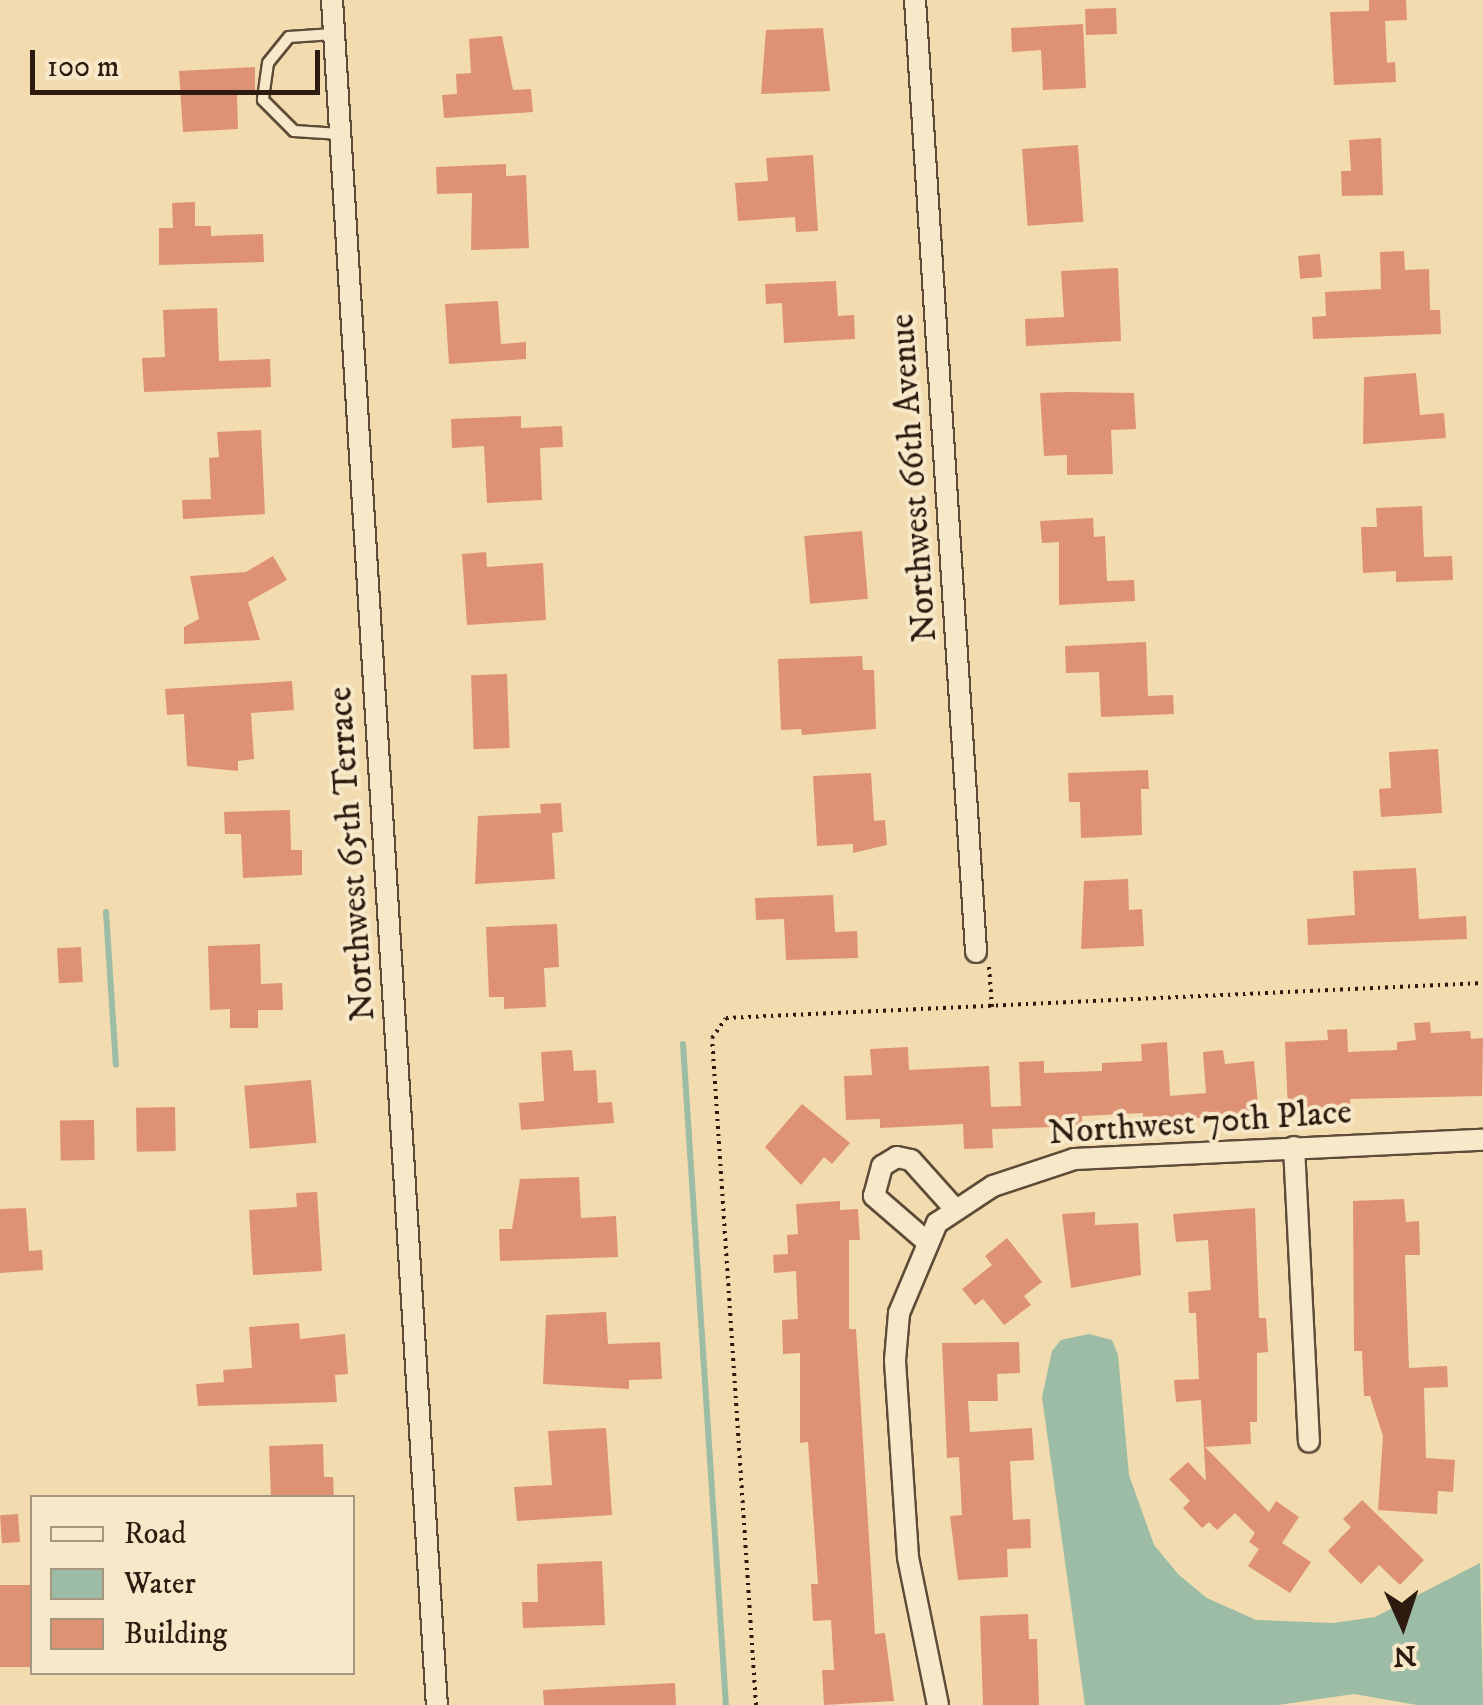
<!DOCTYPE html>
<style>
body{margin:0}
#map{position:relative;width:1483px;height:1705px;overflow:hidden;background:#f2dbae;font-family:"IM FELL DW Pica",serif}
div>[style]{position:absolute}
.water>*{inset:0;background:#9cbca5}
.stream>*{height:6px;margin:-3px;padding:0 3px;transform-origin:3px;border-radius:3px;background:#9cbca5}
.building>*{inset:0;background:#de9273;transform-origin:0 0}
.path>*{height:4px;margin-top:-2px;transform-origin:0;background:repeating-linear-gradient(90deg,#2d1b10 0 2.5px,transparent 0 7.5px)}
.roads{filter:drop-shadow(2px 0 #5e4b38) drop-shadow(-2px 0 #5e4b38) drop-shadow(0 2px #5e4b38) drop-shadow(0 -2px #5e4b38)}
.lane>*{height:10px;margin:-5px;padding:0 5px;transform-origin:5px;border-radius:5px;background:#f7e8ca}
.street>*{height:20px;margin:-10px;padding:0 10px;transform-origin:10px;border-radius:10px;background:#f7e8ca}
span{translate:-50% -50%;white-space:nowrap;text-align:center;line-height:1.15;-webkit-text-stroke:8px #f7e8ca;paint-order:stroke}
.street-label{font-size:35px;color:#2d1b10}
.legend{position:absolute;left:30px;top:1495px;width:325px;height:180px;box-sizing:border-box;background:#f7e8ca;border:2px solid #a69680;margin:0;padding:12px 18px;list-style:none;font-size:30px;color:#2d1b10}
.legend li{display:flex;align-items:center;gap:20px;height:50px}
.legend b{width:50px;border:2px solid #a69680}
.north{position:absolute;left:1353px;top:1575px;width:100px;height:100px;-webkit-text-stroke:8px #f7e8ca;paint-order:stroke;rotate:177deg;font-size:28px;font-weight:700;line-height:40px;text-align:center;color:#2d1b10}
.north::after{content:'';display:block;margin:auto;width:35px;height:45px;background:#2d1b10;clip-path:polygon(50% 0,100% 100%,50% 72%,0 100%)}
.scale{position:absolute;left:30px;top:50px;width:290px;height:45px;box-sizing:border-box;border:5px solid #2d1b10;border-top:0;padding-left:12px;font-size:30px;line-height:35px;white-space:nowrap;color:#2d1b10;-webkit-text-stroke:8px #f7e8ca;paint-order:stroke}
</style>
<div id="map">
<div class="water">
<i style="clip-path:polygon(1089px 1334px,1112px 1340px,1118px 1355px,1129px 1475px,1154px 1545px,1179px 1575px,1207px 1598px,1256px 1620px,1333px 1623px,1375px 1617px,1480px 1563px,1483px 1705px,1417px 1705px,1354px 1694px,1278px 1705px,1085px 1705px,1042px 1397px,1052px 1351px,1061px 1340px)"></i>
</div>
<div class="stream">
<i style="left:106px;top:912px;width:153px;rotate:86.3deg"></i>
<i style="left:683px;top:1044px;width:662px;rotate:86.28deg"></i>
</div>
<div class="building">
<i style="clip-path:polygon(1369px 0,1406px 0,1407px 20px,1385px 21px,1387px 63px,1395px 62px,1396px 82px,1334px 85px,1330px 12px,1369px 11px)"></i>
<i style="left:1116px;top:8px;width:26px;height:31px;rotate:88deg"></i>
<i style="clip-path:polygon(1083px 24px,1086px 88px,1043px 90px,1041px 50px,1012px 52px,1011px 28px)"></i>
<i style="clip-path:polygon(823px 28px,830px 91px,761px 94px,766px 30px)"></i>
<i style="clip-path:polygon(502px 36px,513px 90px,531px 89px,533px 112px,444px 118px,442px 95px,457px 94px,456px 74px,471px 73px,469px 39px)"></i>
<i style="clip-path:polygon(255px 67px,255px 94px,237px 95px,238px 129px,183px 132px,179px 71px)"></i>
<i style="clip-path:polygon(1381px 138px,1383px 195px,1342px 196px,1341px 171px,1351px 171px,1349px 140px)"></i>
<i style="left:1078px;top:145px;width:77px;height:56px;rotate:86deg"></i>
<i style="clip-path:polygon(813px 155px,818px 231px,796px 232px,795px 217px,738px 221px,735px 183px,768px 181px,766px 158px)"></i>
<i style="clip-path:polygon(506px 164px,506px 176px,526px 175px,529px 248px,471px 250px,472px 193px,437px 194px,436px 167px)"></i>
<i style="clip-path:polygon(195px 202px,195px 226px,211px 226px,211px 236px,263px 234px,264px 262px,159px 265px,159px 228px,173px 228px,172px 203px)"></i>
<i style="clip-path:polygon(1404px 251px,1405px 270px,1429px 269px,1430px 310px,1440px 310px,1441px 334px,1313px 339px,1312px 317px,1326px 316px,1325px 292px,1381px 289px,1380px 252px)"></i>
<i style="left:1320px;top:254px;width:23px;height:22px;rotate:85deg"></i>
<i style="clip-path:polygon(1118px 268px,1121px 341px,1026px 346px,1025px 319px,1064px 317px,1061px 271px)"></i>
<i style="clip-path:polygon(836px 281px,838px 316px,854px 315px,855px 339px,784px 343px,782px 303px,766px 304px,765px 284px)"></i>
<i style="clip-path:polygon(498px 301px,501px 344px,526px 342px,526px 359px,449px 364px,445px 304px)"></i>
<i style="clip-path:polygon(217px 308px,219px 361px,270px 359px,271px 387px,144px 392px,142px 358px,165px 357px,163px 310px)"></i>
<i style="clip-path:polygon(1416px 373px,1420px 415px,1444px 413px,1446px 438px,1363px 444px,1364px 377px)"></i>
<i style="clip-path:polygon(1069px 392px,1134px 393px,1136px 429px,1111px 430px,1113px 474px,1067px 475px,1067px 455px,1044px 456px,1040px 393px)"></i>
<i style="clip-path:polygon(521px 416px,521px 428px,562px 426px,563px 447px,540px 448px,542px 500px,487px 503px,484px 446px,452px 448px,451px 419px)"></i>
<i style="clip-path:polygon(261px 430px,265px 514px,183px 519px,182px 500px,211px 499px,209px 458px,219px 457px,217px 432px)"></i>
<i style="clip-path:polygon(1422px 506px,1424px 557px,1452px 556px,1453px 580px,1396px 582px,1396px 571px,1363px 573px,1361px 527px,1377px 527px,1376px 508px)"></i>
<i style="clip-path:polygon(1093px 518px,1094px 537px,1105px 536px,1107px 581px,1134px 580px,1135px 601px,1059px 605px,1059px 542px,1042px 543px,1040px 521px)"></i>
<i style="left:862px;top:531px;width:68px;height:58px;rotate:85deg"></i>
<i style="clip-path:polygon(486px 552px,487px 567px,543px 563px,546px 620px,467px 625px,462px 554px)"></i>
<i style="clip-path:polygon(273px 556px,287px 580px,248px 602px,260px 640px,184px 644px,184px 627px,199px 619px,190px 576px,246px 572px)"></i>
<i style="clip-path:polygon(1146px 642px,1148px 696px,1173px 695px,1174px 714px,1101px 717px,1099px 672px,1066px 673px,1065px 646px)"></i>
<i style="clip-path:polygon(862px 656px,863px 670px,874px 670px,876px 729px,802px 735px,801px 729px,781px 730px,778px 659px)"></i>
<i style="left:507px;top:674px;width:74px;height:36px;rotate:88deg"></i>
<i style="clip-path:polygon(292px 681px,294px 710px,251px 713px,254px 759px,238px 761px,238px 771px,187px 766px,184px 714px,167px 715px,165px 689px)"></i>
<i style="clip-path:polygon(1438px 749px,1442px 813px,1381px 817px,1379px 789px,1391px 788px,1389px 752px)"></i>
<i style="clip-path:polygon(1148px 770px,1149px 789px,1141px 789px,1142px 835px,1081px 838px,1080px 802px,1069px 802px,1068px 773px)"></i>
<i style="clip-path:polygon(871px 773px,874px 821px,885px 820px,887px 845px,853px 853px,853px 844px,817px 846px,813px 776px)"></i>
<i style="clip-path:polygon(561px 803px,563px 832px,552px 833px,555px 879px,475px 884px,478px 816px,541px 813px,540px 804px)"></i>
<i style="clip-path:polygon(290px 810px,291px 850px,302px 850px,302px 875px,243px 878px,241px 834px,225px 834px,224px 812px)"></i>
<i style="clip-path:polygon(1416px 868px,1419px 919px,1466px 916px,1467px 939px,1308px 945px,1307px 919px,1355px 915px,1353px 871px)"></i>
<i style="clip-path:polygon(1128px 879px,1129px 910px,1142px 909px,1144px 946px,1081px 949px,1084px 881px)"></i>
<i style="clip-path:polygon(833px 895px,835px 932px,857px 931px,858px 958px,786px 960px,784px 919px,756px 920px,755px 898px)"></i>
<i style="clip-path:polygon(557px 924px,559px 967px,544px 968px,546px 1007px,504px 1009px,504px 997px,489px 997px,486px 927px)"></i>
<i style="clip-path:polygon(260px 944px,261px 984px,282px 983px,283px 1010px,258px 1010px,258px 1028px,230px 1028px,230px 1009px,210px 1010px,208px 946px)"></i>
<i style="left:81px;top:947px;width:35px;height:24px;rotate:87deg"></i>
<i style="clip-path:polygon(1430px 1022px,1431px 1033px,1470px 1031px,1471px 1039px,1483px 1038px,1482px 1096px,1350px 1099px,1351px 1110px,1288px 1110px,1285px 1042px,1328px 1040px,1327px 1030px,1347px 1029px,1348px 1052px,1397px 1050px,1397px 1042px,1416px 1040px,1414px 1023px)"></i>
<i style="clip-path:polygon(1167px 1042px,1170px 1096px,1206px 1093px,1203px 1052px,1223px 1050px,1225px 1064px,1254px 1061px,1259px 1115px,1143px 1121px,1143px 1113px,1082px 1116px,1082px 1126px,992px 1129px,993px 1148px,964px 1149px,963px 1124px,880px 1128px,880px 1119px,846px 1120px,844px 1076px,872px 1075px,870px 1049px,908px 1047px,909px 1070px,989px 1066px,991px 1107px,1021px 1106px,1019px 1062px,1044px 1061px,1044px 1073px,1102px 1071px,1102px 1063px,1142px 1061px,1141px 1044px)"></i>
<i style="clip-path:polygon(572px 1050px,574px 1071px,596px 1070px,598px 1103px,612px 1102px,614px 1123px,521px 1130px,519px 1103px,544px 1101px,541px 1052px)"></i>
<i style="left:311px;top:1080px;width:63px;height:67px;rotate:85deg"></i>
<i style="clip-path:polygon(802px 1104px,850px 1143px,832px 1164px,824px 1157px,801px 1185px,765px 1147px)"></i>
<i style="left:175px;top:1107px;width:44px;height:39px;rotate:89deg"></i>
<i style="left:94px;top:1120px;width:40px;height:34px;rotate:89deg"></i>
<i style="clip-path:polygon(579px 1177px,581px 1218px,616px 1216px,618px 1257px,500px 1261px,499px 1229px,512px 1229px,520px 1179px)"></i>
<i style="clip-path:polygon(317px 1192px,322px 1271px,253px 1275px,249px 1210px,297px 1207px,296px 1193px)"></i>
<i style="clip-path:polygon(1404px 1199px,1406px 1222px,1419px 1221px,1420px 1255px,1405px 1255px,1409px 1368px,1447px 1366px,1448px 1387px,1424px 1388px,1426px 1458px,1455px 1460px,1453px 1492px,1438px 1491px,1437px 1514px,1378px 1510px,1383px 1436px,1370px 1396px,1364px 1396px,1362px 1351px,1354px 1351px,1353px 1201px)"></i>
<i style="clip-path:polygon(840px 1201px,840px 1210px,858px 1209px,860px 1240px,849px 1240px,849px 1329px,856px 1329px,875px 1634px,885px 1633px,894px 1701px,824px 1705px,822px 1670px,834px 1670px,831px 1620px,813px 1621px,811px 1584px,818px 1584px,808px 1442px,800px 1443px,800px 1353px,783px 1354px,782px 1320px,798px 1319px,796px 1271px,774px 1273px,773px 1255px,788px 1254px,787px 1235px,798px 1234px,796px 1204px)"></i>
<i style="clip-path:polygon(26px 1208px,29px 1251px,42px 1250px,43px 1270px,0 1273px,0 1209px)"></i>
<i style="clip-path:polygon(1255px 1208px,1259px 1318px,1266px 1318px,1268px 1352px,1257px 1353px,1257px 1422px,1250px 1422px,1251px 1444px,1205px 1447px,1269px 1512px,1276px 1501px,1299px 1517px,1282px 1543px,1311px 1562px,1290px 1593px,1248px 1566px,1259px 1549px,1249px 1542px,1255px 1533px,1235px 1513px,1217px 1530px,1209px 1522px,1202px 1528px,1183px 1508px,1190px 1501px,1169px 1479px,1188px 1462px,1206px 1481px,1201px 1400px,1176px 1402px,1174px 1380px,1199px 1379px,1196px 1313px,1189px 1313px,1188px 1292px,1211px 1290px,1208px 1240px,1176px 1242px,1173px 1214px)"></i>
<i style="clip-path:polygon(1095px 1212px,1095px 1225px,1138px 1223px,1141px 1275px,1071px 1288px,1062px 1214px)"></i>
<i style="clip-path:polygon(1007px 1238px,1042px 1282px,1024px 1296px,1031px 1305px,1004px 1325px,983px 1299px,975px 1305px,962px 1289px,992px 1265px,985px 1256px)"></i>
<i style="clip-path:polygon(606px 1312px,608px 1344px,660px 1342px,662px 1379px,629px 1380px,629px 1389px,543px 1384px,546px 1315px)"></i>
<i style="clip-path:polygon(299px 1323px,300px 1339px,345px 1334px,348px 1374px,335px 1375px,337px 1402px,198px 1406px,196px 1384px,224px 1382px,223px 1370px,252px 1368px,249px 1327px)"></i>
<i style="clip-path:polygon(1019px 1342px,1020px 1373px,997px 1374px,998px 1401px,968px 1401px,970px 1432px,1032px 1428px,1034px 1460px,1010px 1461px,1013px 1520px,1030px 1519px,1031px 1548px,1007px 1549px,1008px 1577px,958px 1580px,950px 1516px,962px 1515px,959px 1457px,947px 1458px,942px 1343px)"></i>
<i style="clip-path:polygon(606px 1428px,612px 1515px,517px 1521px,514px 1487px,552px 1485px,548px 1431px)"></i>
<i style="clip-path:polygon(323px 1444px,324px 1477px,333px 1477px,334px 1498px,271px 1498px,269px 1446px)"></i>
<i style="clip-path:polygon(1362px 1500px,1424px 1560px,1400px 1585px,1379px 1565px,1361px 1584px,1328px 1551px,1351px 1527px,1343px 1519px)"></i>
<i style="left:18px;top:1514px;width:28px;height:18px;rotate:86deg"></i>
<i style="clip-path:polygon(602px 1561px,605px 1625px,523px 1628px,522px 1602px,538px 1602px,537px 1564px)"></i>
<i style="left:32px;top:1585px;width:82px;height:32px;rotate:90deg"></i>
<i style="clip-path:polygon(1028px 1614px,1029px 1639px,1037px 1639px,1039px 1705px,983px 1705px,980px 1616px)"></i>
<i style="clip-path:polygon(675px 1683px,676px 1705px,544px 1705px,543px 1690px)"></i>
</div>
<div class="path">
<i style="left:989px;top:967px;width:40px;rotate:85.7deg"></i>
<i style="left:756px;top:1705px;width:668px;rotate:-93.77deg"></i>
<i style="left:712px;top:1038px;width:24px;rotate:-55deg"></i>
<i style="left:726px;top:1018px;width:758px;rotate:-2.65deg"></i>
</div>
<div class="roads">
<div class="lane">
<i style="left:333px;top:34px;width:44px;rotate:176.1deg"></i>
<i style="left:289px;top:37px;width:33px;rotate:129deg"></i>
<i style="left:268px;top:63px;width:37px;rotate:98deg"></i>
<i style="left:263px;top:100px;width:44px;rotate:45deg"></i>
<i style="left:294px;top:131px;width:46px;rotate:3.7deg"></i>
</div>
<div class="street">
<i style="left:332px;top:0;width:1708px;rotate:86.48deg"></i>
<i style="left:915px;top:0;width:954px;rotate:86.33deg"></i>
<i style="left:1294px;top:1147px;width:295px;rotate:87.1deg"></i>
<i style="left:926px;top:1241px;width:69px;rotate:-139.1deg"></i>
<i style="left:874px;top:1196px;width:31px;rotate:-75deg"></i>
<i style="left:882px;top:1166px;width:17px;rotate:-31deg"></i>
<i style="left:897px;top:1157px;width:14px;rotate:12deg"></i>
<i style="left:911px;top:1160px;width:66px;rotate:48.1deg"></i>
<i style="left:938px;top:1705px;width:151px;rotate:-101.5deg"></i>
<i style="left:908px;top:1557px;width:197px;rotate:-93.8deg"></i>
<i style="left:895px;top:1360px;width:47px;rotate:-85.1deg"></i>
<i style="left:899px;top:1313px;width:98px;rotate:-67.1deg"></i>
<i style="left:937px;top:1223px;width:67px;rotate:-33.5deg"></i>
<i style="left:993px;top:1186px;width:85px;rotate:-18.4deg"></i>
<i style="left:1074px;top:1159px;width:409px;rotate:-2.7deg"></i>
</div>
</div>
<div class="street-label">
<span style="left:914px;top:478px;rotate:-94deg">Northwest 66th Avenue</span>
<span style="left:352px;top:854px;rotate:-94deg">Northwest 65th Terrace</span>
<span style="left:1200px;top:1123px;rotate:-4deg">Northwest 70th Place</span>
</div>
<ul class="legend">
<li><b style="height:12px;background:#f7e8ca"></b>Road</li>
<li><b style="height:28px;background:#9cbca5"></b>Water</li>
<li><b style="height:28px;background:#de9273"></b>Building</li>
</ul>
<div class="north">N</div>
<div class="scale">100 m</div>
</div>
